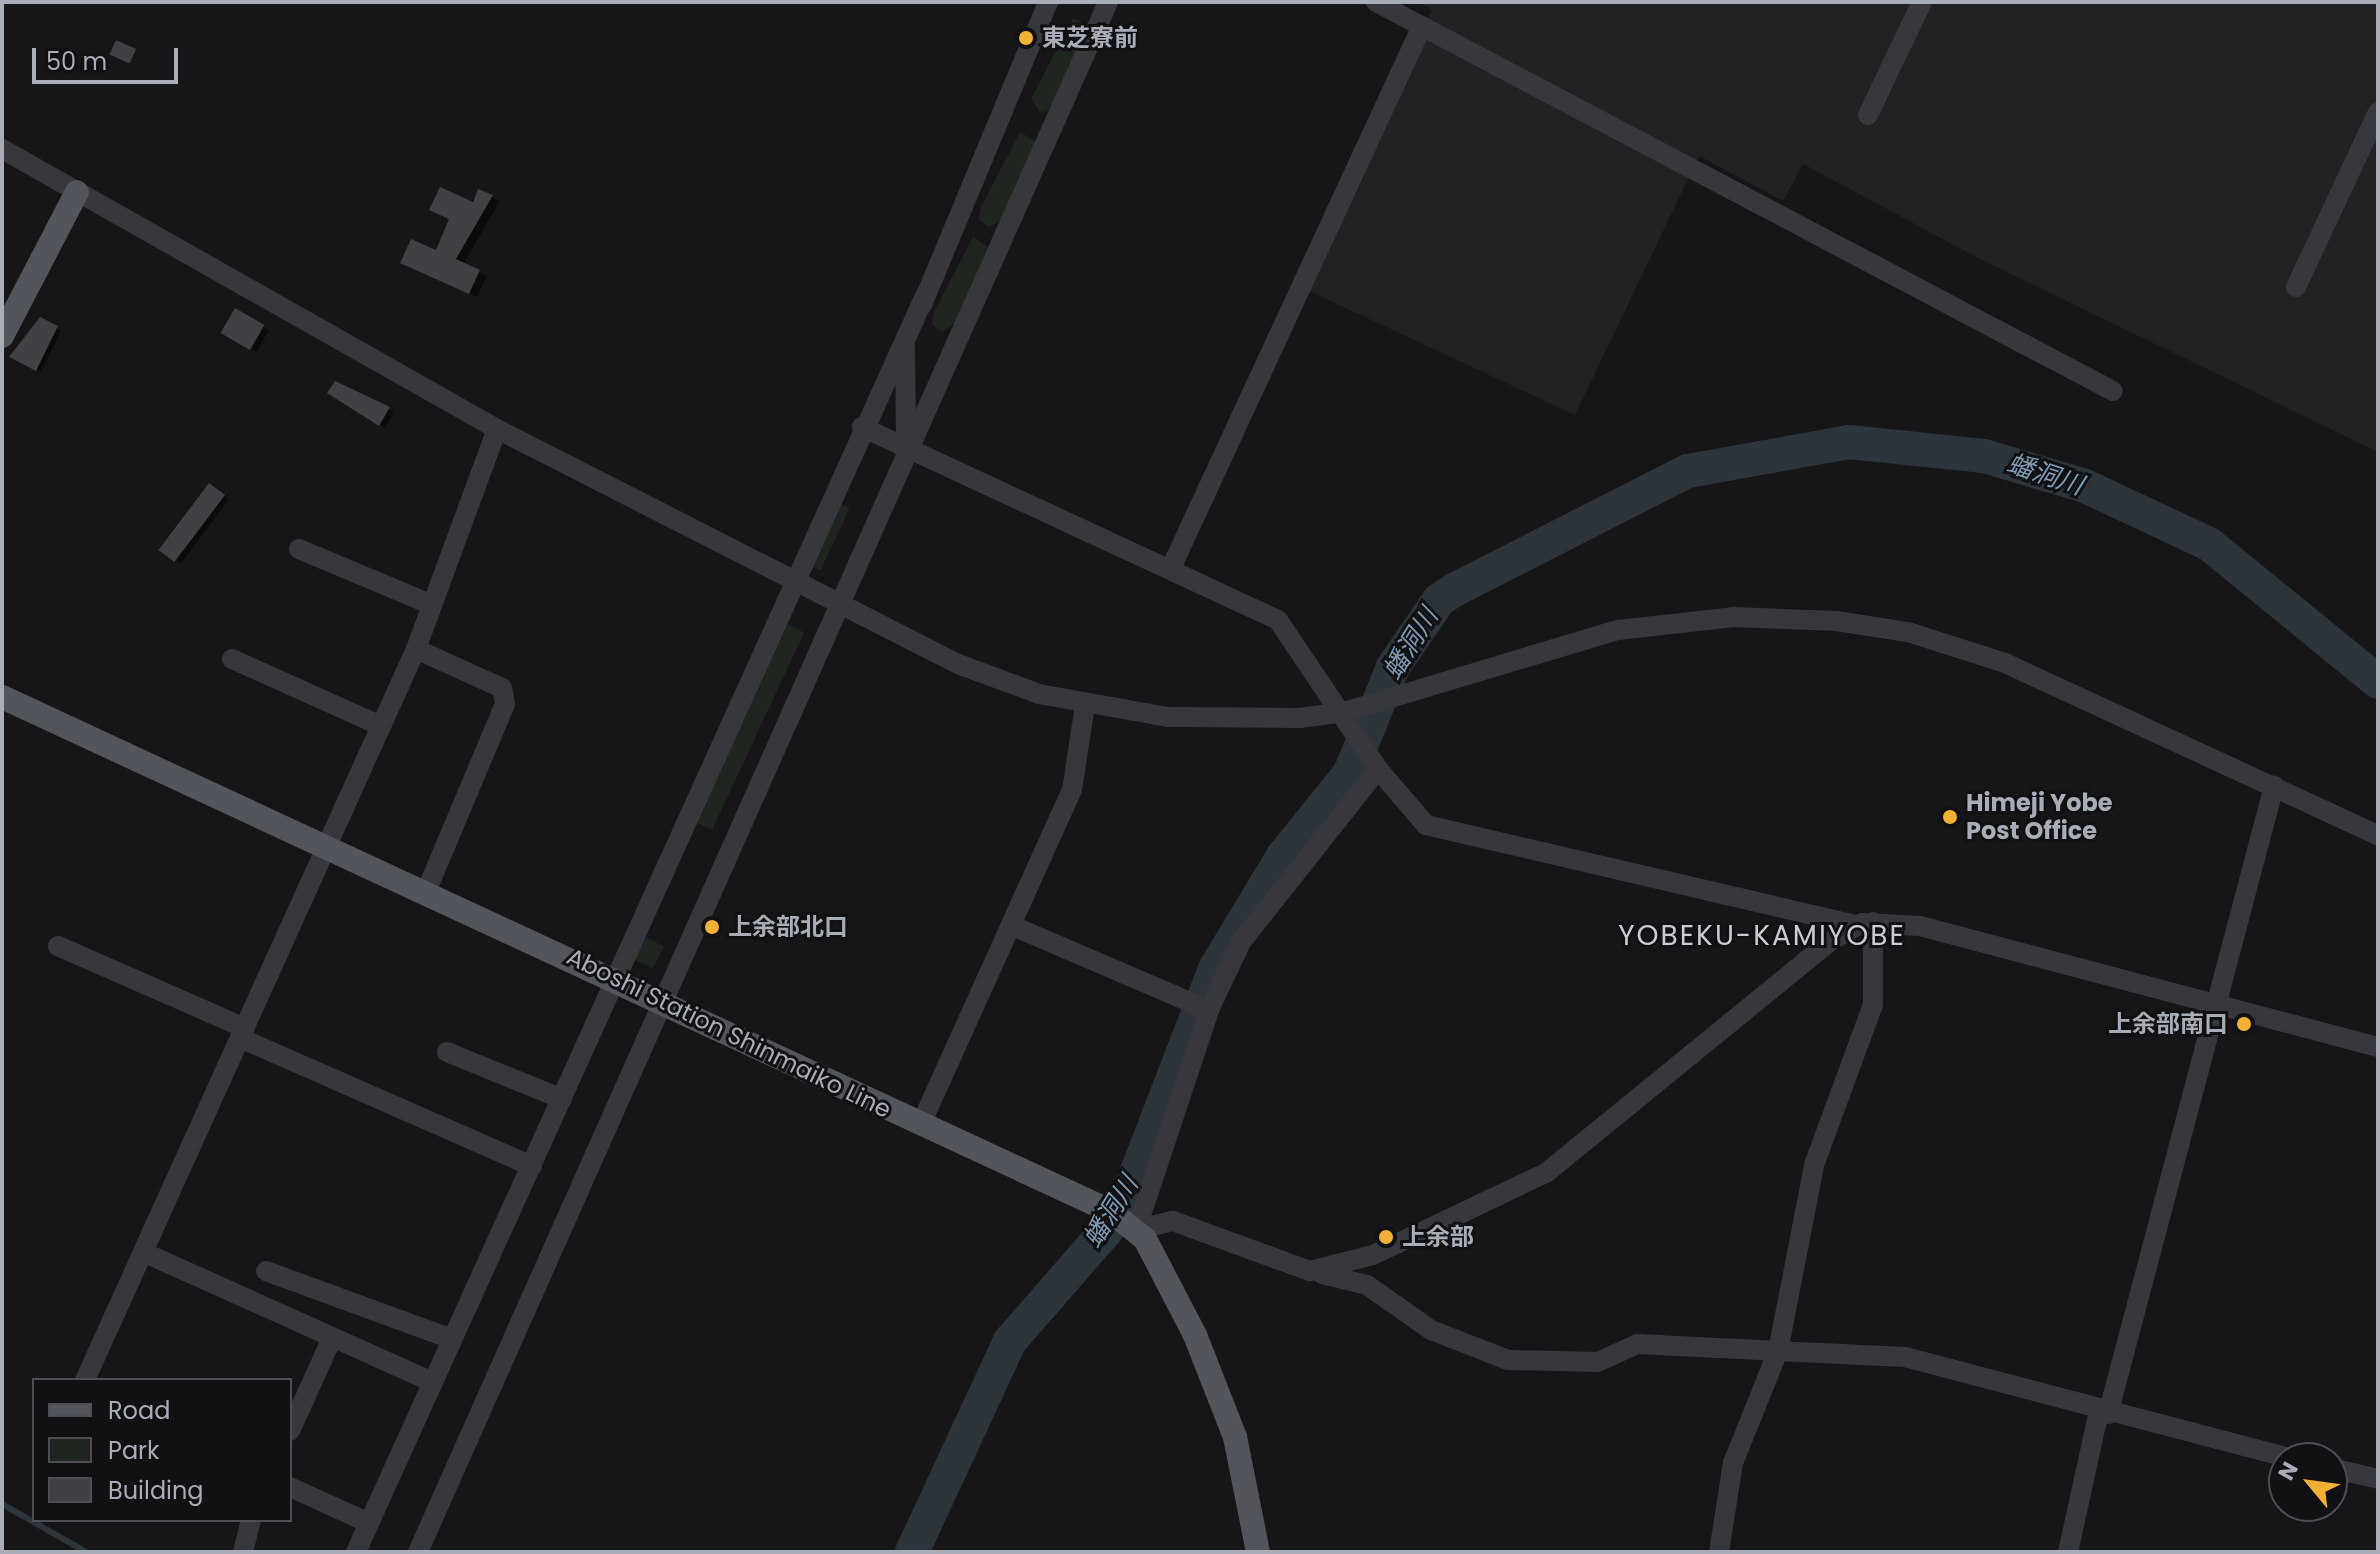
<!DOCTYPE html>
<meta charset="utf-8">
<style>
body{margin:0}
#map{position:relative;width:2380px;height:1554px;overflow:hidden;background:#161618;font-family:Poppins,"Noto Sans JP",sans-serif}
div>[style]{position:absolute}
.built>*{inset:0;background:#222225}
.green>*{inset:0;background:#1e261f;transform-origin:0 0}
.shadow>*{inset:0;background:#0007;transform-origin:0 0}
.stream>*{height:6px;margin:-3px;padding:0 3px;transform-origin:3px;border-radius:3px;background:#2c353c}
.river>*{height:34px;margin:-17px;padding:0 17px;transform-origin:17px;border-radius:17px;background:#2c353c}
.building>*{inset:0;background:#404145;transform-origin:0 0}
.minor>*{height:20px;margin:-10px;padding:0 10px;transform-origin:10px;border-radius:10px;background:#37383d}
.major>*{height:24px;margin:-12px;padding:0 12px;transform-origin:12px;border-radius:12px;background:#53555c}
.dots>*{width:22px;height:22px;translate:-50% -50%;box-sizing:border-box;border:4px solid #111113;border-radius:50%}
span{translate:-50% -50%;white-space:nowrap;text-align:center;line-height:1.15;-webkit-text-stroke:6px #111113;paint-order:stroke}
.poi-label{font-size:24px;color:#a8adb8;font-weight:700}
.left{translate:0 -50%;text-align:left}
.right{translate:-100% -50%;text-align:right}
.street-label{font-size:24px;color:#a8adb8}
.water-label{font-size:26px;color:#7f9bb3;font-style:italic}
.quarter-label{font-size:28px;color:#c9ccd4;letter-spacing:2px}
.frame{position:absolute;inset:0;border:4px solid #a8adb8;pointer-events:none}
.legend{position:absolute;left:32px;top:1378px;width:260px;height:144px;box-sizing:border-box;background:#111113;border:2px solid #4d4f55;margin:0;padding:10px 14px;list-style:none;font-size:24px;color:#a8adb8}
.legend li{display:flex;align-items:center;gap:16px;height:40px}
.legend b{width:40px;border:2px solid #4d4f55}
.north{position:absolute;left:2268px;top:1442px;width:80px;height:80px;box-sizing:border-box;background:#111113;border:2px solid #4d4f55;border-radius:50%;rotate:299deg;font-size:22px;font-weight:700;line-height:32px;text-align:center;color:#a8adb8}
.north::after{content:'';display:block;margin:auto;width:28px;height:36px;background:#f2b134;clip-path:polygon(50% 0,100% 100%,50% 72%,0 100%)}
.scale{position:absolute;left:32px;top:48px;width:146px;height:36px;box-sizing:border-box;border:4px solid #a8adb8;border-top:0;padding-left:10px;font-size:24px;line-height:28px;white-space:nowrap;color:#a8adb8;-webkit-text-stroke:6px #111113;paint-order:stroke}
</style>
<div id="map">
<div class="built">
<i style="clip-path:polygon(1418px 2px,2378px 2px,2378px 452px,1980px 259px,1803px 164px,1783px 201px,1699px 156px,1575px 415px,1305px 289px,1432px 10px)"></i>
</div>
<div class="green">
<i style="clip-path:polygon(1073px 18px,1087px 25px,1050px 110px,1041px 113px,1031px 99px)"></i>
<i style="clip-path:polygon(1020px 132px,1036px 142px,1003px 219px,989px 227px,979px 219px,981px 207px)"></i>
<i style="clip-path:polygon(973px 237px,988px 247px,955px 323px,942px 332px,932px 324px,934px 312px)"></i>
<i style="left:837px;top:502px;width:14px;height:69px;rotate:25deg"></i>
<i style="left:778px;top:620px;width:29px;height:218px;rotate:25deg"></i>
<i style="left:640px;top:934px;width:27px;height:25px;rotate:27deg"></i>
</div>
<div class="shadow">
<i style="clip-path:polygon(479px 191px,500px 201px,463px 265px,487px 276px,477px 297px,410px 267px,437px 253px)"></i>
<i style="left:235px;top:311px;width:39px;height:25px;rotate:29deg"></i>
<i style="clip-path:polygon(41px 320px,61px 331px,41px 372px,12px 357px)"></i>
<i style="clip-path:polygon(336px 383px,394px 412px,385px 428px,330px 393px)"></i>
<i style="clip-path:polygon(215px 489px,229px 499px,181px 564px,176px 561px)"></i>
</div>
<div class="stream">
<i style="left:2px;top:1504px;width:97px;rotate:29.7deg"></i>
</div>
<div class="river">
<i style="left:912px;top:1552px;width:233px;rotate:-65.1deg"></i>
<i style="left:1010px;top:1341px;width:146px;rotate:-48.9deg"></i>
<i style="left:1106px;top:1231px;width:59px;rotate:-61.7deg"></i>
<i style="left:1134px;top:1179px;width:227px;rotate:-68.9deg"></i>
<i style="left:1216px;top:967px;width:130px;rotate:-58.9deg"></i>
<i style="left:1283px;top:856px;width:107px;rotate:-51.1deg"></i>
<i style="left:1350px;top:773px;width:114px;rotate:-67.9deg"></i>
<i style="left:1393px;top:667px;width:81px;rotate:-55.5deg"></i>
<i style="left:1439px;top:600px;width:20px;rotate:-33deg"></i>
<i style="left:1456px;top:589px;width:260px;rotate:-27deg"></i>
<i style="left:1688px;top:471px;width:164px;rotate:-10.2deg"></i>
<i style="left:1849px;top:442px;width:136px;rotate:5.9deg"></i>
<i style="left:1984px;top:456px;width:105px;rotate:16.5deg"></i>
<i style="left:2085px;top:486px;width:137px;rotate:25.1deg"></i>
<i style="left:2209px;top:544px;width:218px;rotate:39.2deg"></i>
</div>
<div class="building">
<i style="left:116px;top:40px;width:22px;height:16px;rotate:24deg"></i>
<i style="clip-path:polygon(440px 187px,473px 202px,478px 189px,493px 195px,456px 259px,480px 270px,469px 294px,400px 263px,411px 239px,436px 250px,449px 219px,429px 210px)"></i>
<i style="left:235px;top:308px;width:34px;height:29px;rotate:30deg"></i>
<i style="clip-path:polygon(40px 317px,58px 326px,36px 371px,9px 357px)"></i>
<i style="clip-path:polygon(335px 381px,390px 407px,379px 426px,327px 393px)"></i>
<i style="left:209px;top:483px;width:20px;height:84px;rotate:37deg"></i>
</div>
<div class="minor">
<i style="left:1376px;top:2px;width:833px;rotate:27.83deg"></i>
<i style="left:1868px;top:115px;width:125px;rotate:-64.5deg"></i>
<i style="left:2px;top:149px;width:569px;rotate:29.49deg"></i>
<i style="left:497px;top:429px;width:517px;rotate:27.01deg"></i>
<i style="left:958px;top:664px;width:86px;rotate:20.3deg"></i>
<i style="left:1039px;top:694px;width:131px;rotate:10.1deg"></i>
<i style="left:1168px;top:717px;width:132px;rotate:0.4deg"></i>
<i style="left:1300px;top:718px;width:44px;rotate:-7.8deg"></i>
<i style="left:1344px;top:712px;width:286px;rotate:-16.7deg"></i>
<i style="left:1618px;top:630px;width:116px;rotate:-6.4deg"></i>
<i style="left:1733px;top:617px;width:103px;rotate:2.2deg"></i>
<i style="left:1836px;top:621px;width:73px;rotate:8.7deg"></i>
<i style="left:1908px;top:632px;width:102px;rotate:17.7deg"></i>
<i style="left:2005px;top:663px;width:411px;rotate:24.8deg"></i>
<i style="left:2296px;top:287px;width:193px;rotate:-64.9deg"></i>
<i style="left:922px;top:305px;width:328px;rotate:-67.4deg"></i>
<i style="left:905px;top:346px;width:96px;rotate:89.4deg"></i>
<i style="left:862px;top:427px;width:459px;rotate:24.9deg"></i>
<i style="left:1278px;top:620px;width:179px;rotate:56.1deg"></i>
<i style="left:1378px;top:769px;width:74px;rotate:49.4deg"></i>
<i style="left:1426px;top:825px;width:441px;rotate:13.1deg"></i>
<i style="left:299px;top:549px;width:144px;rotate:22.8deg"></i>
<i style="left:1171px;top:568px;width:597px;rotate:-65.15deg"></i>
<i style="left:416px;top:649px;width:94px;rotate:24.4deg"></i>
<i style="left:502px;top:688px;width:16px;rotate:79deg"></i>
<i style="left:505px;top:704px;width:202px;rotate:112.8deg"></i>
<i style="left:232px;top:659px;width:161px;rotate:24.2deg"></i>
<i style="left:1015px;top:927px;width:211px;rotate:23.2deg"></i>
<i style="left:58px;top:946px;width:204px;rotate:23.7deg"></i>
<i style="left:240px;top:1038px;width:319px;rotate:23.7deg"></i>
<i style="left:447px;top:1052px;width:124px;rotate:22.2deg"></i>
<i style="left:921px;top:1124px;width:367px;rotate:-65.7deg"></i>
<i style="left:1072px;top:790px;width:86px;rotate:-81.3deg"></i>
<i style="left:1136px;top:1230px;width:38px;rotate:-14deg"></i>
<i style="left:1173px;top:1221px;width:146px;rotate:20.1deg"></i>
<i style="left:1310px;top:1271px;width:65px;rotate:-14.3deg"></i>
<i style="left:1373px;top:1255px;width:191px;rotate:-25.4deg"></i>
<i style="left:1546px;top:1173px;width:367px;rotate:-39.2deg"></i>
<i style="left:1830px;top:941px;width:37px;rotate:-29deg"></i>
<i style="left:1862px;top:923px;width:58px;rotate:3deg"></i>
<i style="left:1920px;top:926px;width:474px;rotate:14.8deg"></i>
<i style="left:1136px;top:1230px;width:232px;rotate:-71.6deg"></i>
<i style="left:1209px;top:1010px;width:75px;rotate:-64.8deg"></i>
<i style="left:1241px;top:942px;width:221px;rotate:-51.6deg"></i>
<i style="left:143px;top:1252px;width:315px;rotate:24.2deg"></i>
<i style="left:266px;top:1271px;width:195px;rotate:20.1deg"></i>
<i style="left:1322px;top:1274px;width:46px;rotate:13.7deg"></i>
<i style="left:1367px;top:1285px;width:78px;rotate:35.1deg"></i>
<i style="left:1431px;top:1330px;width:83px;rotate:21.3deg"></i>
<i style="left:1508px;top:1360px;width:90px;rotate:1.3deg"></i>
<i style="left:1598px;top:1362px;width:43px;rotate:-24.8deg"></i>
<i style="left:1637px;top:1344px;width:268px;rotate:2.8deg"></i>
<i style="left:1905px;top:1357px;width:398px;rotate:14.7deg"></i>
<i style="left:85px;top:1380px;width:802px;rotate:-65.64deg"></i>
<i style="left:416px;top:649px;width:234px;rotate:-69.8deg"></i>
<i style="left:2108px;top:1414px;width:650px;rotate:-75.19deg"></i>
<i style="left:290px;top:1431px;width:102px;rotate:-65.7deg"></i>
<i style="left:2332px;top:1468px;width:47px;rotate:13.4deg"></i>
<i style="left:290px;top:1487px;width:87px;rotate:24.5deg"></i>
<i style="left:243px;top:1552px;width:33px;rotate:-76deg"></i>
<i style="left:356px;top:1552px;width:1379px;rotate:-65.63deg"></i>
<i style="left:418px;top:1552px;width:1697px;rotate:-66deg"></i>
<i style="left:1719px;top:1552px;width:90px;rotate:-81.1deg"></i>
<i style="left:1733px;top:1463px;width:121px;rotate:-68.1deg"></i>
<i style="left:1778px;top:1351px;width:189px;rotate:-79deg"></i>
<i style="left:1814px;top:1165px;width:171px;rotate:-69.8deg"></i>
<i style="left:1873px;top:1005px;width:83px;rotate:-90deg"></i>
<i style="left:2068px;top:1552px;width:144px;rotate:-77.6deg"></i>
</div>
<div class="major">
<i style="left:2px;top:336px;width:162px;rotate:-62.5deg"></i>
<i style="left:2px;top:697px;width:1221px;rotate:24.89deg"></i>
<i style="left:1110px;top:1211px;width:45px;rotate:38.7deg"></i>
<i style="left:1145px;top:1239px;width:108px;rotate:62.5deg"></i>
<i style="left:1195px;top:1335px;width:110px;rotate:68.6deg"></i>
<i style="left:1235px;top:1437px;width:117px;rotate:78.7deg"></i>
</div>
<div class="dots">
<i style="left:1026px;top:38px;background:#f2b134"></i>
<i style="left:1950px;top:817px;background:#f2b134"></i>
<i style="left:712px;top:927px;background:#f2b134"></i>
<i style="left:2244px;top:1024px;background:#f2b134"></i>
<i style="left:1386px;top:1237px;background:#f2b134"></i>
</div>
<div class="poi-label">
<span class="left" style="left:1042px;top:38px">東芝寮前</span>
<span class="left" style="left:1966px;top:817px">Himeji Yobe<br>Post Office</span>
<span class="left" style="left:728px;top:927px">上余部北口</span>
<span class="right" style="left:2228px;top:1024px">上余部南口</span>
<span class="left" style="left:1402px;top:1237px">上余部</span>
</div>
<div class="street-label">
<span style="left:729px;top:1033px;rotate:26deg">Aboshi Station Shinmaiko Line</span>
</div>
<div class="water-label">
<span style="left:2045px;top:475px;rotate:18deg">蟠洞川</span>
<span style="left:1411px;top:644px;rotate:-58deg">蟠洞川</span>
<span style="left:1111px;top:1212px;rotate:-58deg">蟠洞川</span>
</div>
<div class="quarter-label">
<span style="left:1762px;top:936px">YOBEKU-KAMIYOBE</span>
</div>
<div class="frame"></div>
<ul class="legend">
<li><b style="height:10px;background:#53555c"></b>Road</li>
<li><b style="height:22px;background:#1e261f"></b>Park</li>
<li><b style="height:22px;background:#404145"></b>Building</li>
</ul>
<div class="north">N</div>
<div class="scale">50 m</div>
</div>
